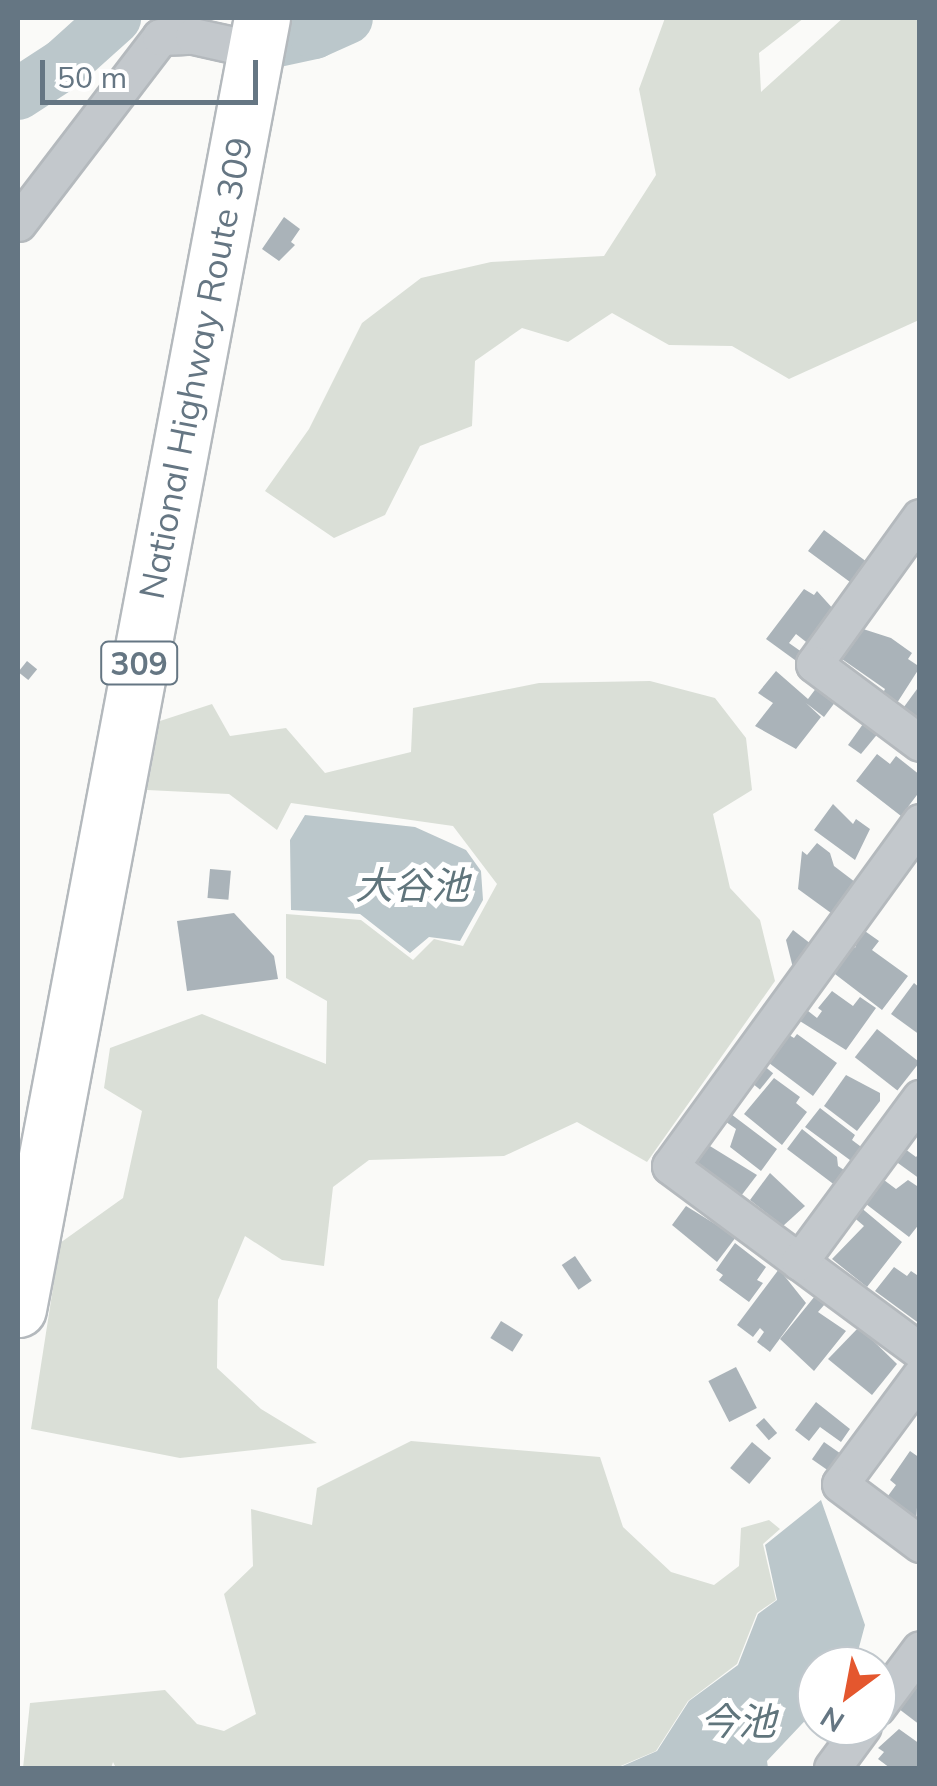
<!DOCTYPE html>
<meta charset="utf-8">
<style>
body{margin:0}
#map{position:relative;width:937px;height:1786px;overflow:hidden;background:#fafaf8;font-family:Mulish,"Noto Sans JP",sans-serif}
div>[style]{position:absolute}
.green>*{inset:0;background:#dadfd7}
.water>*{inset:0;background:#bbc7cb}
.river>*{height:52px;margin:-26px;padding:0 26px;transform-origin:26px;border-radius:26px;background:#bbc7cb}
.building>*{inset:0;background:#aab3b9;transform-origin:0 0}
.roads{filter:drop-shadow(2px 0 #b4b9bd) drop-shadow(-2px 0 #b4b9bd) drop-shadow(0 2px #b4b9bd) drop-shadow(0 -2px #b4b9bd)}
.minor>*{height:35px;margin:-17.5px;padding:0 17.5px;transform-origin:17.5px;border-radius:17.5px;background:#c3c8cc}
.trunk>*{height:55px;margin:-27.5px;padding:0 27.5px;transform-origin:27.5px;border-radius:27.5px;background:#fff}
span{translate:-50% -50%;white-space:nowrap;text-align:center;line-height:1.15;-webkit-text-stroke:10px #fff;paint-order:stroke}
.shield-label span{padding:2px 8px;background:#fff;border:2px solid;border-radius:8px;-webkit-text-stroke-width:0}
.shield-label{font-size:32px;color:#657683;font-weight:700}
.street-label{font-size:35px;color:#657683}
.water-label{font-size:38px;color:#60757c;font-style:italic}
.frame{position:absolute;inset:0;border:20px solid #657683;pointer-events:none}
.north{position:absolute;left:797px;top:1646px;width:100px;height:100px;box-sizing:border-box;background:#fff;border:2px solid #c1c8cd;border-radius:50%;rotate:212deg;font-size:28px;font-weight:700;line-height:40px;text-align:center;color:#657683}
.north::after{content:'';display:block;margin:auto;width:35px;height:45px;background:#e4572e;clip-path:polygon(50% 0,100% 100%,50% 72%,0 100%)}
.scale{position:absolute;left:40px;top:60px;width:218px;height:45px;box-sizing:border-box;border:5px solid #657683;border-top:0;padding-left:12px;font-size:30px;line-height:35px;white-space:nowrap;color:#657683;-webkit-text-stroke:8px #fff;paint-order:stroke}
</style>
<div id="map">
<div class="green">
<i style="clip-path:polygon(665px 18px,804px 18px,759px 53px,761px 92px,843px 18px,919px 18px,919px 320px,789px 379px,732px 346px,669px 345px,612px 313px,568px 342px,522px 328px,475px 361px,472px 426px,420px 446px,385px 515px,334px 538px,265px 491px,309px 429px,362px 323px,421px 278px,491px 262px,604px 256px,656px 175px,639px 89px)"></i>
<i style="clip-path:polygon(650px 681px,715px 698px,746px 738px,752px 790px,713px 814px,730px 888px,760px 920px,775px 981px,647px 1162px,577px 1122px,504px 1156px,369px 1160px,333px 1187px,324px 1266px,282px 1260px,245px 1236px,218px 1300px,217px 1368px,261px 1409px,317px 1443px,180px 1458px,31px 1429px,60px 1243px,123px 1198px,142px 1111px,104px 1088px,110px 1048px,202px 1014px,326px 1064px,327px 1001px,286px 978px,286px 914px,361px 920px,413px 960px,434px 939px,463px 946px,497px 884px,453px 826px,291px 803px,277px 830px,229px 794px,147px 790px,160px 721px,212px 704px,230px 736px,286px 728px,325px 773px,411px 752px,413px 708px,539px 683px)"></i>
<i style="clip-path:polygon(411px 1441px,600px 1457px,623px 1527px,671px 1572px,714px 1585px,739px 1566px,741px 1528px,769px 1520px,780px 1529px,763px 1544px,776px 1600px,757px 1613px,737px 1664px,688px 1701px,656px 1751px,616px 1768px,116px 1768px,113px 1762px,111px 1768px,23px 1768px,30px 1703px,165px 1690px,197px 1724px,224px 1731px,256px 1714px,224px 1594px,253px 1566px,251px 1509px,312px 1525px,317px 1488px)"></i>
</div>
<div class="water">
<i style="clip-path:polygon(305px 815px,415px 827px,466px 850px,481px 871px,483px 900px,460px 941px,429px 937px,410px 953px,360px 914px,291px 910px,290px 840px)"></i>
<i style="clip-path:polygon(821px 1500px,865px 1625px,854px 1666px,817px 1666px,817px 1708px,767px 1761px,768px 1768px,618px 1768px,657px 1751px,689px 1701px,738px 1665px,758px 1614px,777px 1600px,765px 1545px)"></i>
</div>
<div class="river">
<i style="left:277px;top:41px;width:38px;rotate:-12deg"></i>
<i style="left:314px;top:33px;width:36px;rotate:-24deg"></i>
<i style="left:18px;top:94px;width:55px;rotate:-33.1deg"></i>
<i style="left:64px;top:64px;width:69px;rotate:-42deg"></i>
</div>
<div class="building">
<i style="clip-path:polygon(284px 217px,300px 229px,291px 242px,295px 245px,279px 261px,262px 249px)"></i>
<i style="clip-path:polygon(824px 530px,871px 565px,866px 571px,861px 567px,850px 582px,808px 551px)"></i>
<i style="clip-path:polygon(804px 589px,814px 595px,817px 591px,835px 611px,810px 645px,796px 634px,789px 643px,806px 655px,799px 663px,766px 639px)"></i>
<i style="clip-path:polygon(860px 628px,891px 638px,912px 653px,908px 659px,920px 667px,897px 703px,883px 693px,885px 689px,839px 657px)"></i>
<i style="left:27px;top:661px;width:13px;height:14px;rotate:39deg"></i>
<i style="clip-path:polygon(776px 671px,808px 699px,817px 687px,836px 701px,824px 717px,806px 703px,821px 717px,796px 749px,755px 726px,773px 703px,758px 693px)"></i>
<i style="clip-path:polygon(920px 685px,920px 724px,901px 711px)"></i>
<i style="clip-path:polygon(863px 724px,880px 731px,861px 754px,848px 745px)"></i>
<i style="clip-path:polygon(877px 754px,890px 764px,896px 756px,920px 775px,920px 791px,901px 816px,856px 781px)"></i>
<i style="clip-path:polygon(833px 804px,853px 824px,856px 819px,870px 829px,855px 860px,814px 830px)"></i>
<i style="clip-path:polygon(817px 843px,830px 853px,834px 866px,855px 882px,831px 913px,798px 889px,802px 851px,807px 855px)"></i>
<i style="left:210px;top:869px;width:21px;height:29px;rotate:5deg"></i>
<i style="clip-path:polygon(234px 913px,274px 956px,278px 979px,187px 991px,177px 921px)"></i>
<i style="clip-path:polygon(862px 929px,879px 941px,872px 950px,908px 976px,882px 1010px,831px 971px,851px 944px,855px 948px)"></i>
<i style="clip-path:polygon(793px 930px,811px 944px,793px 968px,786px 940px)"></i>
<i style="clip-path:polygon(914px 983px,920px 988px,920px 1035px,891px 1014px)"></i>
<i style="clip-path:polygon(832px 991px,853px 1006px,860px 997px,876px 1008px,846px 1050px,795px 1018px,803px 1007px,817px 1018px,822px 1011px,818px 1008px)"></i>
<i style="left:877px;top:1029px;width:54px;height:36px;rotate:38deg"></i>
<i style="clip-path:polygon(797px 1034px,837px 1063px,813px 1096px,765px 1060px,778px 1043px,781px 1045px,789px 1035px,794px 1038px)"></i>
<i style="left:763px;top:1065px;width:13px;height:21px;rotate:39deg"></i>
<i style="clip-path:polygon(846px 1075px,880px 1093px,880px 1101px,857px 1131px,824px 1106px)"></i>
<i style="clip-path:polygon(774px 1078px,800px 1097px,796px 1103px,807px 1112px,782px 1145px,744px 1114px)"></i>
<i style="clip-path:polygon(820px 1108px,855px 1135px,852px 1140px,864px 1149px,854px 1163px,805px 1127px)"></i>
<i style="clip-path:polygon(727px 1111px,777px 1149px,761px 1171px,730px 1147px,736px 1129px,722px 1119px)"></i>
<i style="clip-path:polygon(802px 1129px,837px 1157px,838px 1166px,847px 1172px,836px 1186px,787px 1149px)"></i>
<i style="clip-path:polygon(705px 1143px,757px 1175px,741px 1196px,692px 1160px)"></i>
<i style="clip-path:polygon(901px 1146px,916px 1157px,920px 1153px,920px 1179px,891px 1158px)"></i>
<i style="clip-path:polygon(770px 1173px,805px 1206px,783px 1226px,750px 1200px)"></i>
<i style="clip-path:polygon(884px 1180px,896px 1189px,908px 1180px,920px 1188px,920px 1223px,909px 1237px,866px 1204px)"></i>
<i style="clip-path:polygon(686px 1206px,736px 1237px,717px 1262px,672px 1225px)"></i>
<i style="clip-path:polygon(859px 1206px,902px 1242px,867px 1287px,832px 1259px,864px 1226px,851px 1215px)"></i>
<i style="clip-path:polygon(735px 1243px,766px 1267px,757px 1280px,763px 1283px,749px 1302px,719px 1280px,723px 1275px,716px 1270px)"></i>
<i style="left:575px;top:1256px;width:30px;height:16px;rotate:56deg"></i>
<i style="clip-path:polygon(894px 1267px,907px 1276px,911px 1271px,920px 1277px,920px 1324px,875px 1291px)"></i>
<i style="clip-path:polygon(779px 1269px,806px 1303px,770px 1352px,757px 1342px,764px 1332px,760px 1328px,753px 1337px,737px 1325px)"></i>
<i style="clip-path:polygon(815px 1296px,825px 1304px,818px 1312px,846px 1331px,814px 1371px,780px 1339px)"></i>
<i style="left:501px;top:1321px;width:26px;height:20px;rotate:32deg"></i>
<i style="clip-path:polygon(859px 1327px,897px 1364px,872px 1395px,828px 1359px)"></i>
<i style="left:736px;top:1367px;width:46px;height:31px;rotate:63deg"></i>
<i style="clip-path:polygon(816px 1402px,850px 1429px,841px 1442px,820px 1427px,809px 1441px,795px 1430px)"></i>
<i style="left:764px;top:1418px;width:20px;height:11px;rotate:49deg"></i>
<i style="left:752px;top:1442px;width:25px;height:34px;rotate:40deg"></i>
<i style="left:824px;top:1442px;width:21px;height:21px;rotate:35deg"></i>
<i style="clip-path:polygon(910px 1451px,920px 1458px,916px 1524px,885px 1500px,896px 1485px,890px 1480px)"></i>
<i style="clip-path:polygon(920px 1683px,920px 1725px,899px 1709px)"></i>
<i style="clip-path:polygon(899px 1729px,920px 1744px,920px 1768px,890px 1768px,878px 1759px,884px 1752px,878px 1748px)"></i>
</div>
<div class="roads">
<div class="minor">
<i style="left:18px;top:223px;width:234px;rotate:-52.6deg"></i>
<i style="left:160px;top:37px;width:33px;rotate:-2deg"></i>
<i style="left:193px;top:36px;width:65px;rotate:12.5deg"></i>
<i style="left:920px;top:517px;width:181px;rotate:125.8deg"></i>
<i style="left:814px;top:664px;width:132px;rotate:36.7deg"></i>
<i style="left:920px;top:822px;width:425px;rotate:126deg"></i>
<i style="left:670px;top:1166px;width:311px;rotate:36.5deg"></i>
<i style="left:799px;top:1262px;width:204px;rotate:-53.6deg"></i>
<i style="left:920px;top:1376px;width:134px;rotate:126.5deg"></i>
<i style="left:840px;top:1484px;width:100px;rotate:36.9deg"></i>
<i style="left:877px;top:1707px;width:72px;rotate:-53.4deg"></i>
<i style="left:832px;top:1768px;width:52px;rotate:-53.6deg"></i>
</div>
<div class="trunk">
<i style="left:18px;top:1309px;width:1314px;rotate:-79.3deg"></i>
</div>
</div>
<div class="shield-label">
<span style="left:139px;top:663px">309</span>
</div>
<div class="street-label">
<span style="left:195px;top:368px;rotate:-79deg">National Highway Route 309</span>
</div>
<div class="water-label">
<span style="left:412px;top:886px">大谷池</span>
<span style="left:738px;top:1722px">今池</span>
</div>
<div class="frame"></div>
<div class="north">N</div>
<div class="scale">50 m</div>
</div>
